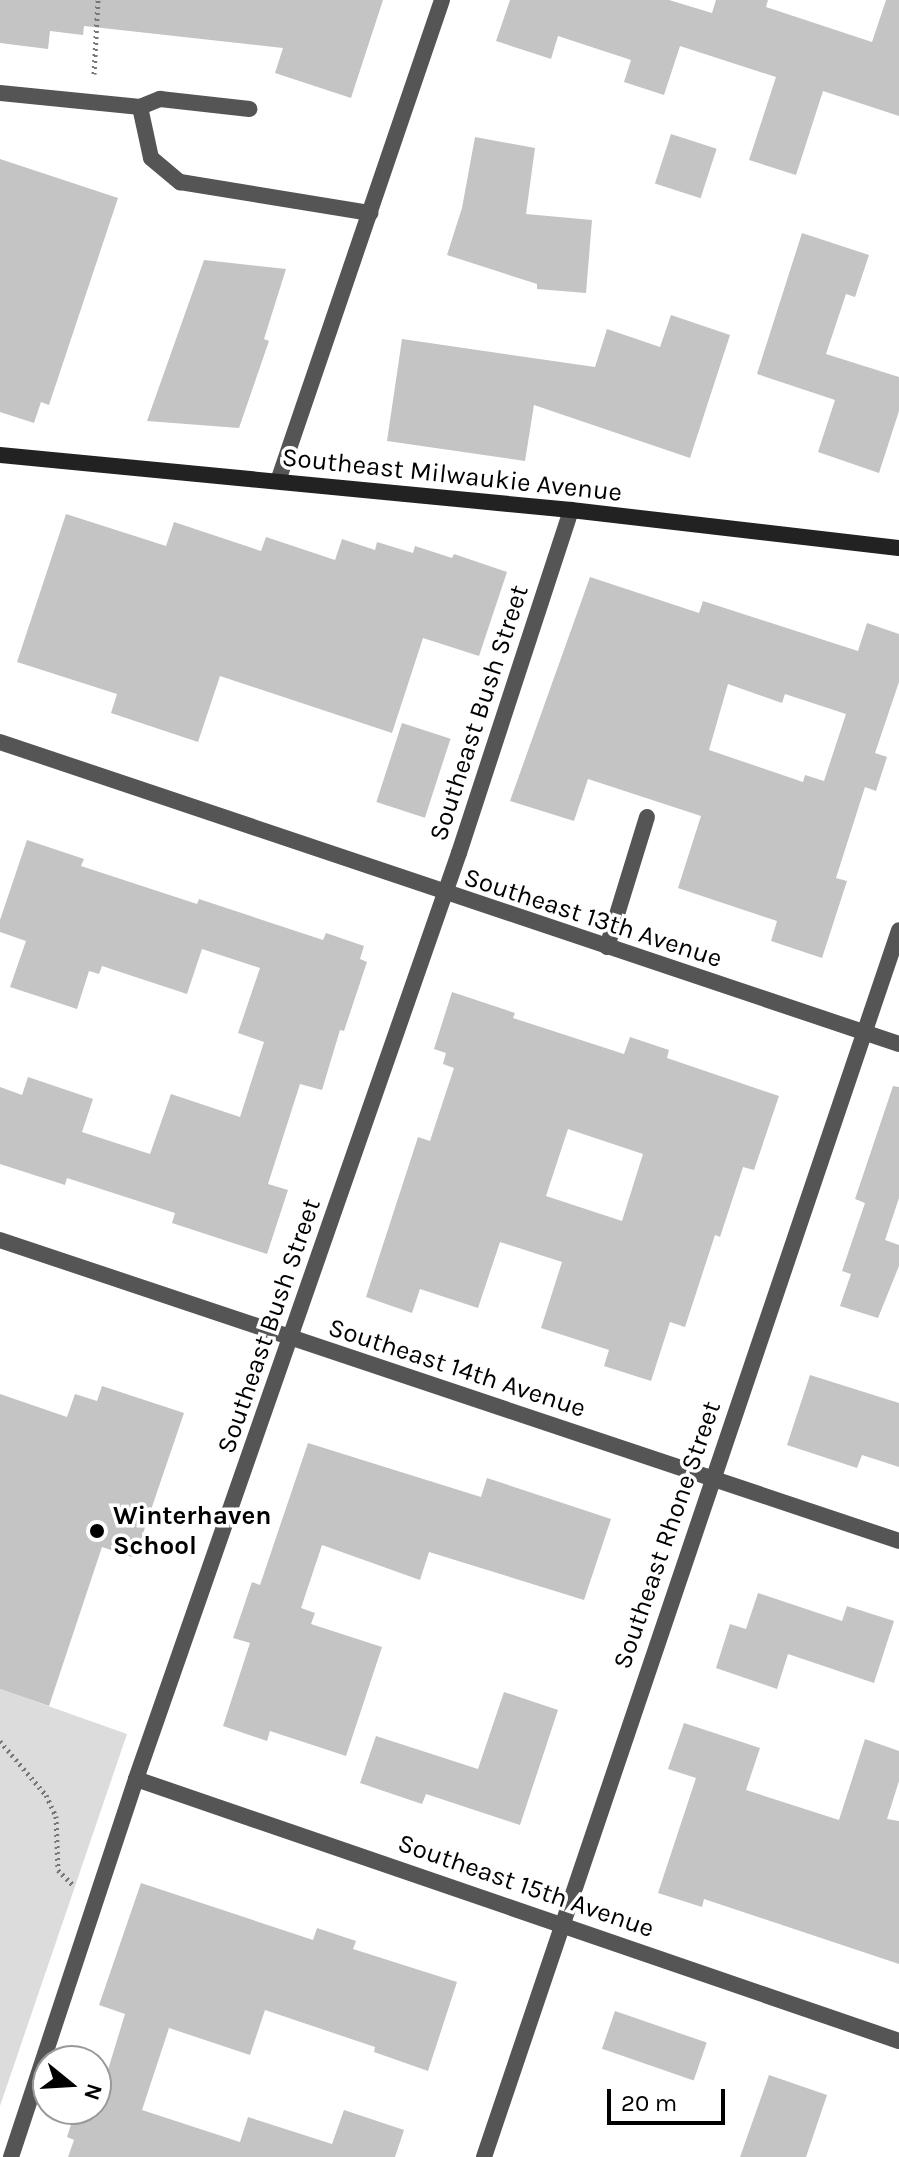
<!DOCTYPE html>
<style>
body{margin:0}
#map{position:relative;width:899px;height:2157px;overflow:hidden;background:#fff;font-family:Karla,sans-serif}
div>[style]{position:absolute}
.green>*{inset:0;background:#dcdcdc}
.building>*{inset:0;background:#c4c4c4;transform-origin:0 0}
.path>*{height:5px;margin-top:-2.5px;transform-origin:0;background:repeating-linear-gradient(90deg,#777 0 2px,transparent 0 6px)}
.service>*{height:16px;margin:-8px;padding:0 8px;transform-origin:8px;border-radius:8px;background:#555}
.minor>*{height:16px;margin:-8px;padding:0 8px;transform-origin:8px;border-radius:8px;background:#555}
.secondary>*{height:16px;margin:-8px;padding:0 8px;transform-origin:8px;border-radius:8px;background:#222}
.dots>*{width:22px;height:22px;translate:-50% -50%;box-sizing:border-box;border:4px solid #fff;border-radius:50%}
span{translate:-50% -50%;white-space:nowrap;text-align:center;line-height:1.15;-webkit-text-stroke:7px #fff;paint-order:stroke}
.street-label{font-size:26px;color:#000}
.poi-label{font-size:26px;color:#000;font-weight:700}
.left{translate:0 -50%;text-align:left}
.north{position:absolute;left:32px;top:2045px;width:80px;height:80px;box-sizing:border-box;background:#fff;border:2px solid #999;border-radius:50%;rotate:108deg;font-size:22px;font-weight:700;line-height:32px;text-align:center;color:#000}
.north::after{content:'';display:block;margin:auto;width:28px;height:36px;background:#000;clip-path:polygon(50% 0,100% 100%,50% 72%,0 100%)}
.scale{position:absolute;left:607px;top:2089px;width:118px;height:36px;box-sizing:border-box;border:4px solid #000;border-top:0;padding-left:10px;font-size:24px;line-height:28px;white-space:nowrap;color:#000;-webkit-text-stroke:6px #fff;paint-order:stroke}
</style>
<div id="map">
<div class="green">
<i style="clip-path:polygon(0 1689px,127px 1734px,0 2106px)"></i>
</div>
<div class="building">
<i style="clip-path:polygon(0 0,383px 0,351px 98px,275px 73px,283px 48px,84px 26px,83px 35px,50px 31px,48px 49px,0 43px)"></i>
<i style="clip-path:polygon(510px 0,669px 0,712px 13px,716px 0,768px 0,766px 7px,872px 42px,886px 0,899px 0,899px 116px,823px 91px,796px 175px,749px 160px,776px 77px,680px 46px,664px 95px,624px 82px,631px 60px,558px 36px,551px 59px,496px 41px)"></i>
<i style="left:671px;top:134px;width:48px;height:52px;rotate:18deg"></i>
<i style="clip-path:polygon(475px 137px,535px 148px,526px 214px,592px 220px,586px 293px,537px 289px,537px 284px,447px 255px,462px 208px)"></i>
<i style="clip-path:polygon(0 159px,118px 198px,49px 405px,41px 402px,34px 423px,0 412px)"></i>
<i style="clip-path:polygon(802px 233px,869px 255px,855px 297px,846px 294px,826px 354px,899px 377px,899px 411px,879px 473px,818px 452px,835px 400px,757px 374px)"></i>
<i style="clip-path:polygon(204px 260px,286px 269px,264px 339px,269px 341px,239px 428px,147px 421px)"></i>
<i style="clip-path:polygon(671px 315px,730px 335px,690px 458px,534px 405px,525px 461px,387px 441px,402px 339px,595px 367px,607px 329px,660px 347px)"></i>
<i style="clip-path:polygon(66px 514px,166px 546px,174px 522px,261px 551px,266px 537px,335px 560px,342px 539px,375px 550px,377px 542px,413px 553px,415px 546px,452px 558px,454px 554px,507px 572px,479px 656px,423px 638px,392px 733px,220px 676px,198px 742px,111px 713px,117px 694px,17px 662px)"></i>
<i style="clip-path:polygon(evenodd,590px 577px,699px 613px,703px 601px,858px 651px,867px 623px,899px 634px,899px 682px,875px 753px,887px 757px,876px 791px,865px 787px,836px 878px,847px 881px,822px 958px,771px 941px,777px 921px,678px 888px,701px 816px,588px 779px,574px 821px,510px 801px,590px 577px,728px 684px,782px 703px,785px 694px,846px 714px,824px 781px,805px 775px,803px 782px,709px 750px,728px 684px)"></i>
<i style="left:402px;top:723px;width:51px;height:83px;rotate:18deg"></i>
<i style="clip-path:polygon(27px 840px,84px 859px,81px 866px,197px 904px,199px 899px,323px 940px,326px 933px,364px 946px,360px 959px,367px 962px,344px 1031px,340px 1030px,322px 1090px,300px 1084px,268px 1184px,288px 1190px,267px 1254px,172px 1223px,175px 1213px,67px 1178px,65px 1185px,0 1164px,0 1087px,22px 1095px,28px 1077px,93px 1099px,82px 1132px,150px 1154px,171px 1094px,240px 1117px,264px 1042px,238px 1033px,260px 968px,202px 949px,187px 994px,102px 966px,99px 974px,89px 971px,77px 1009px,10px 987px,26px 941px,0 932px,0 920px)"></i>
<i style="clip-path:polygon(evenodd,452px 992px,515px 1013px,513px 1018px,624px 1054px,630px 1037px,669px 1050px,667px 1058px,779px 1096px,754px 1170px,743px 1167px,720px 1237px,715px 1235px,685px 1327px,670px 1322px,651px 1381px,604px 1366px,609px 1350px,541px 1328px,562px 1262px,500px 1242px,478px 1308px,420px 1289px,412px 1313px,366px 1297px,418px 1137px,430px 1141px,454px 1068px,443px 1064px,446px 1053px,434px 1049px,452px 992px,568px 1129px,643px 1154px,622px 1221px,546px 1196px,568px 1129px)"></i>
<i style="clip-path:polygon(893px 1086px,899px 1087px,899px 1198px,885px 1240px,899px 1245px,899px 1266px,878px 1318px,840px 1306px,851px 1274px,842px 1271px,865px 1203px,855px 1199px)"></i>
<i style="clip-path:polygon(810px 1375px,899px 1403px,899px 1467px,862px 1455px,857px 1468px,787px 1445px)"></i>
<i style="clip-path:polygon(102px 1386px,184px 1413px,138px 1548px,132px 1557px,102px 1547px,49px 1706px,0 1689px,0 1394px,67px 1417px,75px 1394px,97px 1401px)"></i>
<i style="clip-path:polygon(308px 1443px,481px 1497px,487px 1478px,611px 1519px,584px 1600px,429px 1552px,420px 1580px,322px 1545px,301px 1608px,315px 1613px,311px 1624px,382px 1647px,346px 1756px,270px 1731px,267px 1741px,223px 1726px,250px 1643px,233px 1638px,252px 1582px,260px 1585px)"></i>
<i style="clip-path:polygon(758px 1593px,842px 1621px,847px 1606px,894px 1621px,874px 1683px,788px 1654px,777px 1689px,716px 1668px,730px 1624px,746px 1629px)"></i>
<i style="clip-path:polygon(504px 1692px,558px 1710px,520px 1825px,426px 1794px,422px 1804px,360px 1783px,376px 1736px,478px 1769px)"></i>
<i style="clip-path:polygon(684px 1723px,760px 1748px,746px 1790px,839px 1820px,865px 1739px,899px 1751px,899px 1781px,887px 1819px,899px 1821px,899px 1964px,704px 1899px,702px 1907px,658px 1893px,696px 1778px,668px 1769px)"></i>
<i style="clip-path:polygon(141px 1883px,313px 1940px,317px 1928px,356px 1941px,353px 1949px,457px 1982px,428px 2071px,374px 2052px,375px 2047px,265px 2010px,250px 2055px,169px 2028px,142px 2110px,240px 2142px,248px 2117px,332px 2144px,344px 2110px,404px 2130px,395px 2157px,68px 2157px,74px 2140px,67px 2137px,76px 2109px,96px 2109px,125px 2014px,99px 2005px)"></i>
<i style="left:615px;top:2011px;width:97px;height:40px;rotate:19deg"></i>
<i style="clip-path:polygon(769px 2075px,827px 2095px,806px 2157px,740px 2157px)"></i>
</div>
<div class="path">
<i style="left:94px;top:74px;width:74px;rotate:-86.9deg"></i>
<i style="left:0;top:1741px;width:71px;rotate:49.6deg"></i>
<i style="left:46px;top:1795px;width:23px;rotate:65deg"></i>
<i style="left:56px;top:1816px;width:54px;rotate:87.9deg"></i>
<i style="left:58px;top:1870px;width:20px;rotate:45deg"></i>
</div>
<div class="service">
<i style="left:0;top:93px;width:141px;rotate:5.7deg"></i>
<i style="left:140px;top:107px;width:52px;rotate:77.8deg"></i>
<i style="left:151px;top:158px;width:38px;rotate:40deg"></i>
<i style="left:180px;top:182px;width:193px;rotate:9.3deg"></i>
<i style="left:140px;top:107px;width:22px;rotate:-22deg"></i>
<i style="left:160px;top:99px;width:90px;rotate:6.4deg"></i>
<i style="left:607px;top:947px;width:136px;rotate:-72.9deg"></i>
</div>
<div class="minor">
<i style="left:278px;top:481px;width:508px;rotate:-71.17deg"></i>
<i style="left:0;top:742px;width:948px;rotate:18.57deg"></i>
<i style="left:0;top:1240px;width:948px;rotate:18.51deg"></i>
<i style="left:136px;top:1779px;width:807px;rotate:18.95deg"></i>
<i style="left:11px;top:2157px;width:398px;rotate:-71.7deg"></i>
<i style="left:136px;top:1779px;width:981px;rotate:-70.77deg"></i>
<i style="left:459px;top:853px;width:361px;rotate:-71.9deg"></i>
<i style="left:484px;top:2157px;width:1295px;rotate:-71.31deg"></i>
</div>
<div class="secondary">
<i style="left:0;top:455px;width:574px;rotate:5.5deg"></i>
<i style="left:571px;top:510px;width:330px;rotate:6.6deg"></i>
</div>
<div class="dots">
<i style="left:97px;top:1531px;background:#000"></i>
</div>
<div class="street-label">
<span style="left:452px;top:475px;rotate:6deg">Southeast Milwaukie Avenue</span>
<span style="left:479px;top:713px;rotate:-72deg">Southeast Bush Street</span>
<span style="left:593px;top:918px;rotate:18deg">Southeast 13th Avenue</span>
<span style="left:269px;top:1326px;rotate:-71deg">Southeast Bush Street</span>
<span style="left:457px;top:1368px;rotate:18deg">Southeast 14th Avenue</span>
<span style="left:667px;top:1535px;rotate:-71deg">Southeast Rhone Street</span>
<span style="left:526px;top:1886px;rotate:19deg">Southeast 15th Avenue</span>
</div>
<div class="poi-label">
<span class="left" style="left:113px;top:1531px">Winterhaven<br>School</span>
</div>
<div class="north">N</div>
<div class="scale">20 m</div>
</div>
